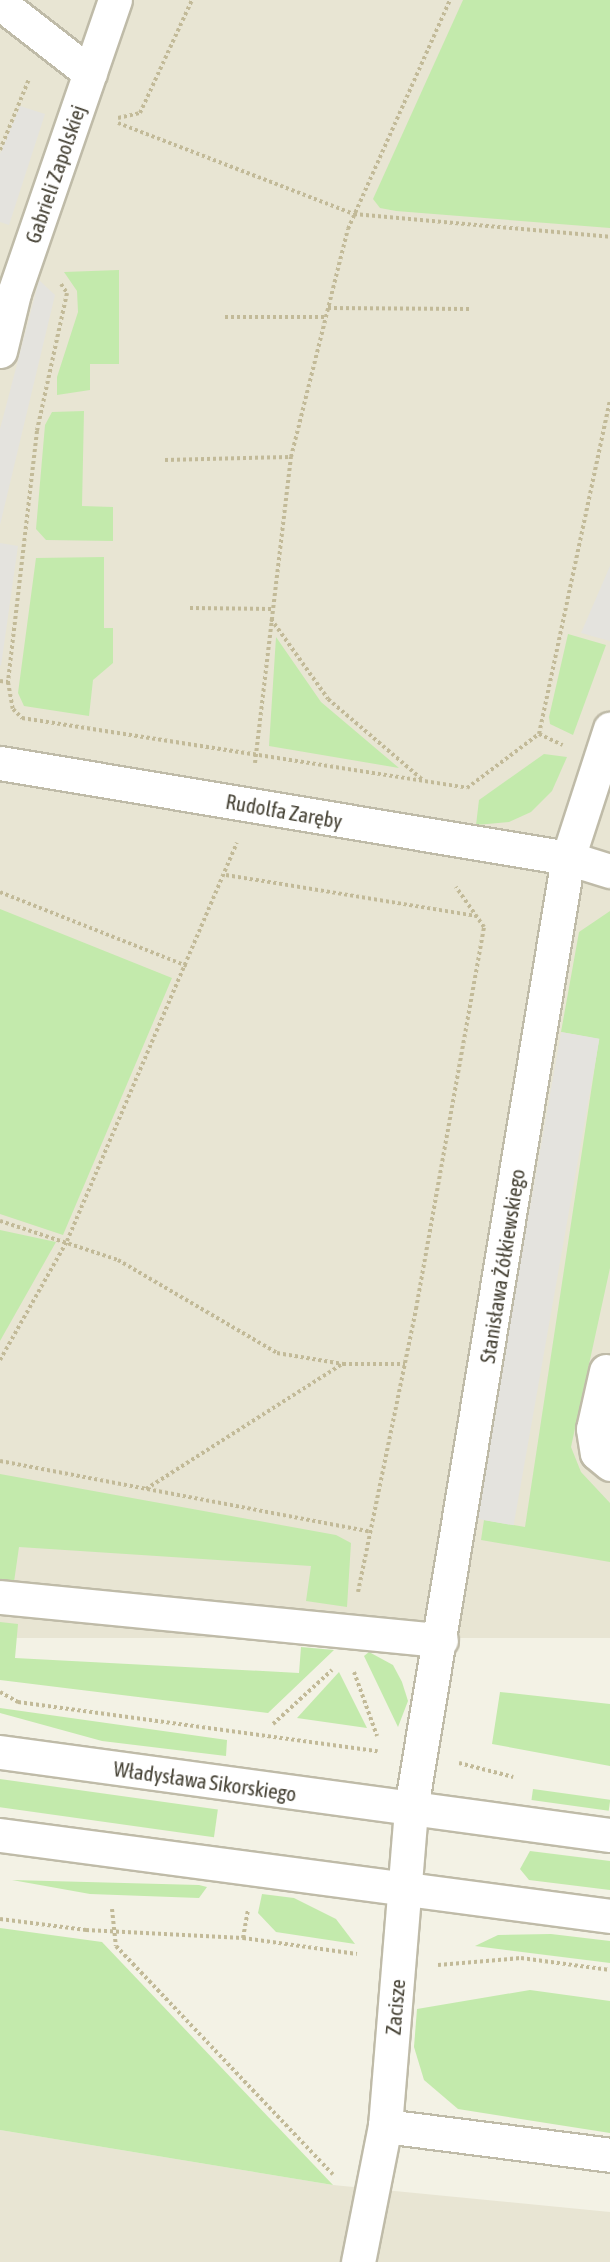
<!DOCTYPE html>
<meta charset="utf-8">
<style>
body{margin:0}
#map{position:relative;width:610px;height:2262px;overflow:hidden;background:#f3f2e5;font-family:"Asap Condensed",sans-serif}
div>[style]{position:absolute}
.residential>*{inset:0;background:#e8e5d3;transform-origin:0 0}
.green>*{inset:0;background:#c3eaac;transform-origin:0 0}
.parking>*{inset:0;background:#e4e3de;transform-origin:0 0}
.path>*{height:4px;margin-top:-2px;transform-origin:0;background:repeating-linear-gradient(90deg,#c2ba98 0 3px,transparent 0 6px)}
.roads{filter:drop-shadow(2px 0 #bfbba8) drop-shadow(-2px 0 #bfbba8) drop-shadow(0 2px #bfbba8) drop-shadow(0 -2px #bfbba8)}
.minor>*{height:33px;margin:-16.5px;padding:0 16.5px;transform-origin:16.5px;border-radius:16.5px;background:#fff}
span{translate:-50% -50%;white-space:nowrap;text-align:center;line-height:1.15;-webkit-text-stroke:6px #fff;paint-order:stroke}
.street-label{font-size:21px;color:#464235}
</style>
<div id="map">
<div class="residential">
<i style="left:0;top:0;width:610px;height:1638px"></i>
<i style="clip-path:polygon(0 2130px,333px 2185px,610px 2212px,610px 2262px,0 2262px)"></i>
</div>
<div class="green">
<i style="clip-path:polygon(463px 0,610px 0,610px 228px,396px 211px,380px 208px,373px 199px)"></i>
<i style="clip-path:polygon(119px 270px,119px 364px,90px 364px,90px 390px,57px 395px,57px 377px,78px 312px,77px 291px,64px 272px)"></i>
<i style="clip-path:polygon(84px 411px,82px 506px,113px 507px,113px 541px,46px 540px,36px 529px,45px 425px,52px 412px)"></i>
<i style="clip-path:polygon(104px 557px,104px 628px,113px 628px,113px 663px,93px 680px,89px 716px,24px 706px,18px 693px,36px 558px)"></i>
<i style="clip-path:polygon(568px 634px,606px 645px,573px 735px,550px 724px,549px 717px)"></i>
<i style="clip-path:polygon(276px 637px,321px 702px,399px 768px,269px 746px)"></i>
<i style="clip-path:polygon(544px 754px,567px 757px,552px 791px,531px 812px,509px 822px,476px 825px,479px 800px)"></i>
<i style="clip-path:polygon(0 909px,172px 978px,63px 1235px,0 1214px)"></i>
<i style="clip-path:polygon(610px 911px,610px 1268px,571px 1447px,581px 1472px,610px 1503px,610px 1562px,481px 1540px,484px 1520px,525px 1527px,599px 1039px,561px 1032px,579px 932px)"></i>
<i style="clip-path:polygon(0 1230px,56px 1242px,0 1341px)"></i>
<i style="clip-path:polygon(0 1474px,336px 1535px,351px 1543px,347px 1607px,306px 1601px,311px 1566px,19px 1547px,14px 1582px,0 1581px)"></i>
<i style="clip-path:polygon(0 1622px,18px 1624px,15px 1658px,299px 1673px,301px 1647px,334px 1650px,268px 1713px,0 1680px)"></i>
<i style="clip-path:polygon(369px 1652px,393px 1665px,402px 1682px,408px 1701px,398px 1727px,364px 1656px)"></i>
<i style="clip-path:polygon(339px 1672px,367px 1728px,297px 1718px)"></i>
<i style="clip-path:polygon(500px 1692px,610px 1704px,610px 1766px,492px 1744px)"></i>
<i style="clip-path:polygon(0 1708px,227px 1740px,226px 1756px,102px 1741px,0 1713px)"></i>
<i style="left:0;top:1779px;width:220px;height:28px;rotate:8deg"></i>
<i style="left:533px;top:1789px;width:78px;height:11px;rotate:8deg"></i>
<i style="clip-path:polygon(530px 1851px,610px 1861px,610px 1890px,529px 1880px,520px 1869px)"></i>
<i style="clip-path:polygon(12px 1880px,199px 1885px,207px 1887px,199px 1898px,90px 1894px)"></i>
<i style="clip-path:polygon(262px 1894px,294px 1898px,336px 1919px,355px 1944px,276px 1932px,258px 1913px)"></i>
<i style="clip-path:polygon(0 1928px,102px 1942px,333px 2185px,0 2130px)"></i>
<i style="clip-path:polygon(551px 1934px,610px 1941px,610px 1963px,475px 1946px,498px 1935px)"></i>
<i style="clip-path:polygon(530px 1990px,610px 2001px,610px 2133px,458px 2109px,424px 2080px,414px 2047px,417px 2009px)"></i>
</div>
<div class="parking">
<i style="clip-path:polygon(20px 106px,45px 114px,9px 225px,0 222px,0 154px)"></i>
<i style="clip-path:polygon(39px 280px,55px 295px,0 525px,0 429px)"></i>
<i style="clip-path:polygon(0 543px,18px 546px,1px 666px,0 665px)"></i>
<i style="clip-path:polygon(610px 566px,610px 641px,581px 633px)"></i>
<i style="left:561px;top:1032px;width:39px;height:494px;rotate:10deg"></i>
</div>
<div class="path">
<i style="left:118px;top:118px;width:23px;rotate:-13deg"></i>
<i style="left:140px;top:113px;width:124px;rotate:-65.3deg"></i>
<i style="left:118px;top:123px;width:253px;rotate:21.1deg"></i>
<i style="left:354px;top:214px;width:257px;rotate:5.1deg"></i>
<i style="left:0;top:150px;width:77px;rotate:-67.8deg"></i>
<i style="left:61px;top:284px;width:11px;rotate:56deg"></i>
<i style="left:67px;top:293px;width:141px;rotate:102.3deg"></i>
<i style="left:37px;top:431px;width:253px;rotate:96.6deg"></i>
<i style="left:8px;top:682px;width:27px;rotate:80deg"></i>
<i style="left:13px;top:709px;width:13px;rotate:45deg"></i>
<i style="left:22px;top:718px;width:450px;rotate:8.9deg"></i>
<i style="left:467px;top:788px;width:90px;rotate:-36.9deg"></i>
<i style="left:539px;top:734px;width:340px;rotate:-78deg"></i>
<i style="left:328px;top:308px;width:142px;rotate:0.4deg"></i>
<i style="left:225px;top:317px;width:101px"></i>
<i style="left:165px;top:460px;width:126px;rotate:-1.4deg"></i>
<i style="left:190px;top:608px;width:81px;rotate:0.7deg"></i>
<i style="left:271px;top:619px;width:98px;rotate:54.5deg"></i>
<i style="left:328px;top:699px;width:125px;rotate:40.5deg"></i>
<i style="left:0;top:681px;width:8px;rotate:7deg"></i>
<i style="left:539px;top:734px;width:26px;rotate:25deg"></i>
<i style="left:255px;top:763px;width:308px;rotate:-83.3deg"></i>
<i style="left:291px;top:457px;width:235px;rotate:-76deg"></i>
<i style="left:348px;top:229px;width:251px;rotate:-66deg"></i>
<i style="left:226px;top:875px;width:253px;rotate:9.3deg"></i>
<i style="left:0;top:892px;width:201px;rotate:21.6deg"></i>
<i style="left:0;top:1221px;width:124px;rotate:18.3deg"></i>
<i style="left:118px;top:1260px;width:184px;rotate:30.3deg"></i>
<i style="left:277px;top:1353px;width:67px;rotate:9.5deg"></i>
<i style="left:343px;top:1364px;width:62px"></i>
<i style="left:0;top:1360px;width:137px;rotate:-60.6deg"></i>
<i style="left:67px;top:1241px;width:433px;rotate:-66.9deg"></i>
<i style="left:0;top:1461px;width:375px;rotate:10.8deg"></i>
<i style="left:146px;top:1489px;width:232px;rotate:-32.5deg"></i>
<i style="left:358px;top:1592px;width:289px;rotate:-78.4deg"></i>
<i style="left:416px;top:1309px;width:388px;rotate:-79.9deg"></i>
<i style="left:484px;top:927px;width:49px;rotate:-125deg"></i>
<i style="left:354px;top:1672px;width:68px;rotate:70.2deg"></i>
<i style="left:0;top:1692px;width:21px;rotate:29deg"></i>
<i style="left:18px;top:1702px;width:363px;rotate:7.8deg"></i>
<i style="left:273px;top:1724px;width:80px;rotate:-42.5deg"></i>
<i style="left:459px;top:1763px;width:56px;rotate:14.5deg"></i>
<i style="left:112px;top:1909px;width:37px;rotate:84deg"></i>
<i style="left:116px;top:1946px;width:315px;rotate:46.5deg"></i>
<i style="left:0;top:1919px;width:87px;rotate:7.3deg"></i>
<i style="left:86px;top:1930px;width:157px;rotate:2.9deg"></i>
<i style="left:243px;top:1938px;width:115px;rotate:8deg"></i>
<i style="left:243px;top:1938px;width:29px;rotate:-80deg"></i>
<i style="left:438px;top:1965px;width:83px;rotate:-4.8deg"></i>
<i style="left:521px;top:1958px;width:90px;rotate:7.7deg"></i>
</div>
<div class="roads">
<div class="minor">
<i style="left:0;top:3px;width:114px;rotate:37.9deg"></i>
<i style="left:0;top:351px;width:60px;rotate:-76.4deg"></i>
<i style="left:14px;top:293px;width:310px;rotate:-71deg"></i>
<i style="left:0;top:763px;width:576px;rotate:9.5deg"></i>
<i style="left:568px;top:858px;width:44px;rotate:17.2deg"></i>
<i style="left:606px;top:1371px;width:59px;rotate:102.6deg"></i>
<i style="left:593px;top:1429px;width:24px;rotate:81deg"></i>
<i style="left:597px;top:1453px;width:17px;rotate:40deg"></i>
<i style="left:0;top:1597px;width:443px;rotate:5.6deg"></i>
<i style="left:0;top:1752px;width:616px;rotate:7.75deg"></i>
<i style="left:0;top:1835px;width:615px;rotate:7.56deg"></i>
<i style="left:385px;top:2126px;width:227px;rotate:7.3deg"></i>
<i style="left:358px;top:2262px;width:139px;rotate:-78.8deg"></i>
<i style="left:385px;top:2126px;width:319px;rotate:-85.3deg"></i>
<i style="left:411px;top:1808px;width:963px;rotate:-80.62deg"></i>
<i style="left:568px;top:858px;width:136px;rotate:-72deg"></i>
</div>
</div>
<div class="street-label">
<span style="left:55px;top:174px;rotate:-71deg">Gabrieli Zapolskiej</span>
<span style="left:284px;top:811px;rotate:10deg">Rudolfa Zaręby</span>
<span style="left:502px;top:1266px;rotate:-81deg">Stanisława Żółkiewskiego</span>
<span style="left:205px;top:1781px;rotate:8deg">Władysława Sikorskiego</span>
<span style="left:395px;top:2007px;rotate:-85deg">Zacisze</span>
</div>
</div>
